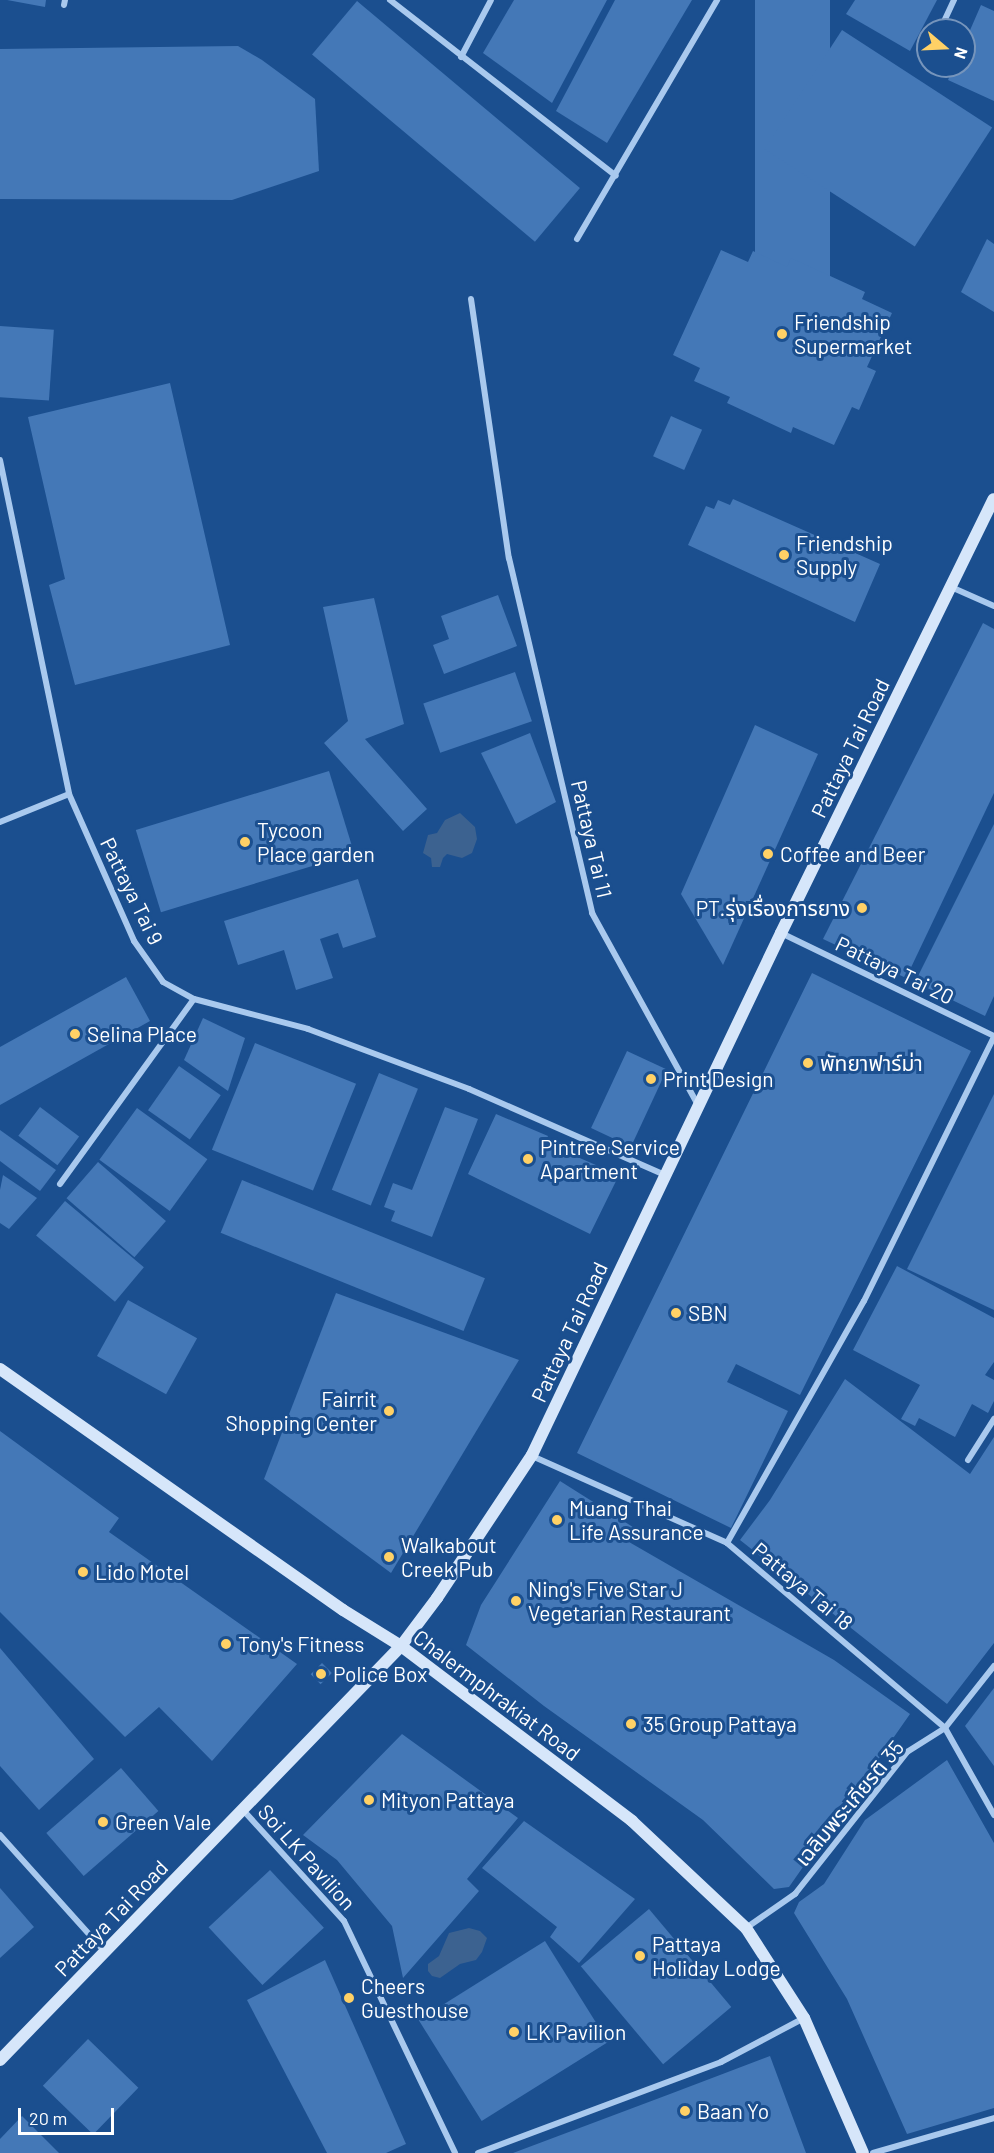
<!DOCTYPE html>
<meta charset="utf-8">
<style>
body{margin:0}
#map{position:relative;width:994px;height:2153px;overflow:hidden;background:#1b4f8f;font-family:Barlow,"Noto Sans Thai",sans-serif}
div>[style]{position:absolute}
.water>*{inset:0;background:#3c6290}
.building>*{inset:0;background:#4478b7;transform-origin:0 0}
.street>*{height:6px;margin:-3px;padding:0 3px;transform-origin:3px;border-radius:3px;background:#a9c9ee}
.secondary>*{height:12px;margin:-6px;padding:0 6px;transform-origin:6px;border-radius:6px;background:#d6e6fa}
.dots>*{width:16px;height:16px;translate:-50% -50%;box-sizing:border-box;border:3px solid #1b4f8f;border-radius:50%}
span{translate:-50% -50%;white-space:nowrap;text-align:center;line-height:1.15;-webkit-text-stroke:6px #1b4f8f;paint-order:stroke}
.poi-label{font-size:21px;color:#fff}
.left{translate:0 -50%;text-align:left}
.right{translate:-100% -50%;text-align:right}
.street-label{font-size:21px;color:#fff}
.north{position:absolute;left:916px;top:18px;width:60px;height:60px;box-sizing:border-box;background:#1b4f8f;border:2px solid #7695bc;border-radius:50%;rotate:109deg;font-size:16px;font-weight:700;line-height:24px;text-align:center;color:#fff}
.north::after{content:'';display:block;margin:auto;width:21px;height:27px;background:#ffd166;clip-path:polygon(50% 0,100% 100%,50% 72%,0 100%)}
.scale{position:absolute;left:18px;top:2108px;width:96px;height:27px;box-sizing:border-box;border:3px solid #fff;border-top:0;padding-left:8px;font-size:18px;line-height:21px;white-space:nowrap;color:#fff;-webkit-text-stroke:4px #1b4f8f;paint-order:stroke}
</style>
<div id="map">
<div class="water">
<i style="clip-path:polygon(460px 813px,475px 827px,477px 839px,472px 853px,462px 858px,447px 854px,443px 858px,440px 867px,432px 867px,431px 858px,423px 853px,428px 835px,437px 833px,445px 820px)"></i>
<i style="clip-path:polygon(469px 1928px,480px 1931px,487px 1938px,482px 1952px,476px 1960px,460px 1964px,440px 1978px,432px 1976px,428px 1971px,428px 1964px,439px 1956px,449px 1933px)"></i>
</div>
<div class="building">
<i style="clip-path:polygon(7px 0,46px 0,45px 7px)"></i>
<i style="clip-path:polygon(514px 0,607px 0,552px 103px,483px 53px)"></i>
<i style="clip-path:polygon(615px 0,692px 0,607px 143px,556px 111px)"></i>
<i style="left:755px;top:0;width:75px;height:325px"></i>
<i style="clip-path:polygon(855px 0,937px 0,910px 51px,846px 14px)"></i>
<i style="left:357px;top:1px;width:291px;height:70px;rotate:40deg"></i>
<i style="clip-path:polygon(981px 5px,994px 11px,994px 101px,948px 80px,954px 66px,964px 66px,964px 44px)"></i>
<i style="left:842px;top:30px;width:179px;height:142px;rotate:33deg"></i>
<i style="clip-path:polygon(238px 46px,262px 60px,315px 99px,319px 171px,232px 200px,0 199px,0 49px)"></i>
<i style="clip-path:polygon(987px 239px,994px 244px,994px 312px,961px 292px)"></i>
<i style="clip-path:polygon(721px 250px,748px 262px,753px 251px,787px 267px,791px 258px,865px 292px,862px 299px,892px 313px,867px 367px,876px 371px,859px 410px,852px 407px,834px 445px,793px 427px,791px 433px,727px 403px,730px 397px,694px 381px,700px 368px,673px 355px)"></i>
<i style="left:0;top:326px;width:54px;height:71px;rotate:4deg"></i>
<i style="clip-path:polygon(170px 383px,230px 645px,75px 685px,49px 585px,65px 579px,28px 417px)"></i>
<i style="left:671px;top:416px;width:34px;height:44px;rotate:24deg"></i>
<i style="clip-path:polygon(733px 499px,880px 564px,855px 622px,688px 545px,706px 506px,714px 509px,718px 500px,730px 505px)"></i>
<i style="clip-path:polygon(498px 595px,517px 646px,444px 674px,433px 645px,449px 639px,441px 616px)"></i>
<i style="clip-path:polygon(374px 598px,404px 724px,365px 739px,427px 809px,403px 831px,324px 743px,348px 721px,323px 607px)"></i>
<i style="clip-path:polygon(983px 623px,994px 629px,994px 793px,906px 978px,823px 939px)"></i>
<i style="left:515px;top:672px;width:52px;height:97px;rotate:71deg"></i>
<i style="clip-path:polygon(755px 725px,818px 754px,723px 965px,681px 894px)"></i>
<i style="clip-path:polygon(530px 733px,556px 802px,516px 824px,481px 753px)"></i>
<i style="left:329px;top:771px;width:86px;height:202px;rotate:73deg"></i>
<i style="clip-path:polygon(994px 824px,994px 996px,985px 1016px,915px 982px)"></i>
<i style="clip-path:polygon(358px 879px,376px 937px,343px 948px,338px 933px,320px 939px,333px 978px,296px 990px,284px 950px,238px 965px,224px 921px)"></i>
<i style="clip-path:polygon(812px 973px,971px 1051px,800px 1395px,736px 1364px,727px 1382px,788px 1411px,731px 1528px,577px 1453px)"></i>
<i style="clip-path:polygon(126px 977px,150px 1021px,0 1105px,0 1047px)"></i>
<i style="clip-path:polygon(203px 1018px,245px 1038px,228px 1091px,184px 1060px)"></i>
<i style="left:255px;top:1043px;width:109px;height:115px;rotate:22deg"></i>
<i style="left:627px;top:1051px;width:44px;height:85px;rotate:25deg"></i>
<i style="left:179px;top:1066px;width:51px;height:54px;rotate:35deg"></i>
<i style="left:379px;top:1073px;width:42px;height:126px;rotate:22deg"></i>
<i style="clip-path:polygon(994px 1094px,994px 1310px,907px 1269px)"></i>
<i style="left:40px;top:1107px;width:49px;height:36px;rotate:37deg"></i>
<i style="clip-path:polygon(445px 1107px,478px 1119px,432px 1237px,391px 1221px,395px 1211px,384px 1207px,393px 1183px,412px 1190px)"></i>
<i style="left:137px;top:1108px;width:87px;height:64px;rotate:36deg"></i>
<i style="clip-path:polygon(496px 1114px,548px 1136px,545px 1143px,619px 1175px,590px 1234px,468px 1174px)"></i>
<i style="clip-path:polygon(0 1130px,56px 1170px,40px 1191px,0 1161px)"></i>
<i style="left:98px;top:1162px;width:90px;height:48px;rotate:41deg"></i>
<i style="clip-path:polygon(3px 1175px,37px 1198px,9px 1229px,0 1223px,0 1190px)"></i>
<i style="left:242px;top:1180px;width:262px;height:57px;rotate:22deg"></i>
<i style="left:65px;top:1201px;width:103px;height:45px;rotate:40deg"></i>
<i style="clip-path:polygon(897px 1266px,994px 1318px,994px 1362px,985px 1375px,994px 1380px,994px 1401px,988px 1413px,972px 1404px,955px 1437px,919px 1418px,915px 1426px,901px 1419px,920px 1385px,853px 1350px)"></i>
<i style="clip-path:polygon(336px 1293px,519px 1360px,391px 1573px,264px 1479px)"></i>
<i style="left:128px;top:1300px;width:79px;height:64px;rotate:29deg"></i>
<i style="clip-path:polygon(845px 1379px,970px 1474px,994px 1437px,994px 1643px,947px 1704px,740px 1540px,770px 1500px)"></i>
<i style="clip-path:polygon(0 1431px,119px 1518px,109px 1532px,297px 1664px,212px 1761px,159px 1707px,125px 1737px,0 1612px)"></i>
<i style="clip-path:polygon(560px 1481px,636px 1529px,629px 1542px,834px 1660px,910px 1714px,789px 1887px,774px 1889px,703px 1820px,544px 1706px,466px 1645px,481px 1605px)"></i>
<i style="clip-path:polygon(0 1648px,94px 1759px,39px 1810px,0 1766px)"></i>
<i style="left:322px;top:1663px;width:14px;height:16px;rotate:45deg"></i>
<i style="clip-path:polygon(994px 1688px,994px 1766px,965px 1726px)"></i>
<i style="clip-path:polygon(402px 1734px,518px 1818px,467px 1879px,479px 1891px,403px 1978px,392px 1926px,337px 1860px,303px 1835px)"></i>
<i style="clip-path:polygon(947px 1760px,994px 1843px,994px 2108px,907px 2134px,847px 1999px,794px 1913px,799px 1902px,824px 1884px,865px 1820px)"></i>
<i style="left:121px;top:1768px;width:57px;height:99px;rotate:49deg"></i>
<i style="clip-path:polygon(524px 1821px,635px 1899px,579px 1963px,550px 1937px,557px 1927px,482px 1868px)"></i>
<i style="left:270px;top:1870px;width:79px;height:84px;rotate:47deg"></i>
<i style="clip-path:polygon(0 1888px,34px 1927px,0 1958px)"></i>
<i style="left:649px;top:1909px;width:128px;height:89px;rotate:50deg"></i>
<i style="left:545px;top:1941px;width:119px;height:149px;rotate:58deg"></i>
<i style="clip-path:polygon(325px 1960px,406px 2144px,386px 2153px,327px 2153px,247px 2000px)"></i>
<i style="left:88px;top:2039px;width:70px;height:65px;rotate:44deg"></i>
<i style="clip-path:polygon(770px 2056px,806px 2153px,513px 2153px,670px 2094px)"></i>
<i style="clip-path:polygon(22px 2116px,59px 2153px,0 2153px,0 2139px)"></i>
</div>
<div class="street">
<i style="left:390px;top:0;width:286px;rotate:37.9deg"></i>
<i style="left:64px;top:5px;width:5px;rotate:-79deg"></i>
<i style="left:940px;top:30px;width:33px;rotate:-65deg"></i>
<i style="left:461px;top:57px;width:64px;rotate:-62.2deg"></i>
<i style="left:577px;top:239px;width:277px;rotate:-59.6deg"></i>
<i style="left:471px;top:299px;width:262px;rotate:81.7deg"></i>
<i style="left:509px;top:558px;width:365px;rotate:76.8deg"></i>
<i style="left:592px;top:913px;width:219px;rotate:61.1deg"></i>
<i style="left:0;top:460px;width:341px;rotate:78.3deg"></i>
<i style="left:69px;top:794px;width:161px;rotate:66.1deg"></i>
<i style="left:134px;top:941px;width:50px;rotate:54.7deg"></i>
<i style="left:163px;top:982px;width:35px;rotate:29deg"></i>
<i style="left:194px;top:999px;width:118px;rotate:14.7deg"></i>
<i style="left:308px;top:1029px;width:172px;rotate:20.4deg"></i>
<i style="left:469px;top:1089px;width:214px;rotate:23.7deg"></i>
<i style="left:951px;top:587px;width:47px;rotate:23.8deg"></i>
<i style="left:0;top:822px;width:74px;rotate:-22.1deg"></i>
<i style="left:781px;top:933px;width:237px;rotate:25.8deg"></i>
<i style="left:60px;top:1184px;width:228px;rotate:-54.1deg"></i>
<i style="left:532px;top:1456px;width:214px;rotate:24deg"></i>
<i style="left:727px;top:1543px;width:286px;rotate:40.3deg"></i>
<i style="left:945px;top:1728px;width:100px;rotate:60.6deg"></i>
<i style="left:968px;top:1460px;width:49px;rotate:-57.6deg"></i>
<i style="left:727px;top:1543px;width:278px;rotate:-60.5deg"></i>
<i style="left:864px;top:1301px;width:294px;rotate:-63.8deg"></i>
<i style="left:243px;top:1810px;width:150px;rotate:47.7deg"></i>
<i style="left:344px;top:1921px;width:257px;rotate:64.4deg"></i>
<i style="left:0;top:1835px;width:157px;rotate:48.1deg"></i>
<i style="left:746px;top:1928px;width:60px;rotate:-34.8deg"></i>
<i style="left:795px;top:1894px;width:181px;rotate:-51.7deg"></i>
<i style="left:907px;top:1752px;width:45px;rotate:-32.3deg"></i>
<i style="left:945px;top:1728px;width:79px;rotate:-51.7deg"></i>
<i style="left:478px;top:2153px;width:259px;rotate:-20.5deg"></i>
<i style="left:721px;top:2062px;width:94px;rotate:-27.9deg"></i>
<i style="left:873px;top:2153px;width:126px;rotate:-16.1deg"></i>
</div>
<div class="secondary">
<i style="left:0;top:1369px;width:419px;rotate:35.1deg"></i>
<i style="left:343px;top:1610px;width:68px;rotate:31.8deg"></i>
<i style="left:401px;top:1646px;width:290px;rotate:37.1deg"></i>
<i style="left:632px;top:1821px;width:156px;rotate:43.2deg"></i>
<i style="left:746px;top:1928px;width:107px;rotate:57.2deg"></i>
<i style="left:804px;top:2018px;width:147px;rotate:66.4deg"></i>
<i style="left:0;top:2060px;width:576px;rotate:-45.91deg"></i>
<i style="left:401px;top:1646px;width:60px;rotate:-53.1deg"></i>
<i style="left:437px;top:1598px;width:172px;rotate:-56.4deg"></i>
<i style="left:532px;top:1455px;width:578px;rotate:-64.5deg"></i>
<i style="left:781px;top:933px;width:483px;rotate:-63.9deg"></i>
</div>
<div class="dots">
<i style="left:782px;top:334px;background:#ffd166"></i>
<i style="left:784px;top:555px;background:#ffd166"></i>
<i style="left:245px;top:842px;background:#ffd166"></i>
<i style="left:768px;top:854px;background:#ffd166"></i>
<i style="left:862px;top:908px;background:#ffd166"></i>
<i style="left:75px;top:1034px;background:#ffd166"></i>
<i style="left:808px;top:1063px;background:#ffd166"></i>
<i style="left:651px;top:1079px;background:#ffd166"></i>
<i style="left:528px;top:1159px;background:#ffd166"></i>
<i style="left:676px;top:1313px;background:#ffd166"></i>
<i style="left:389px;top:1411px;background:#ffd166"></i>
<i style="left:557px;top:1520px;background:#ffd166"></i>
<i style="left:389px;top:1557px;background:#ffd166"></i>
<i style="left:83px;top:1572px;background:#ffd166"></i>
<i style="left:516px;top:1601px;background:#ffd166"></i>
<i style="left:226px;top:1644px;background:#ffd166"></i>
<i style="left:321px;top:1674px;background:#ffd166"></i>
<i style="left:631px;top:1724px;background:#ffd166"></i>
<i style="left:369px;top:1800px;background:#ffd166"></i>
<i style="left:103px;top:1822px;background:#ffd166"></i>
<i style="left:640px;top:1956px;background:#ffd166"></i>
<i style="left:349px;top:1998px;background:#ffd166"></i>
<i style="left:514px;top:2032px;background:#ffd166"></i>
<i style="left:685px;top:2111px;background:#ffd166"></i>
</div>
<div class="poi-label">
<span class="left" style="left:794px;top:334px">Friendship<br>Supermarket</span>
<span class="left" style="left:796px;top:555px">Friendship<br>Supply</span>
<span class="left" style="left:257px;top:842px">Tycoon<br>Place garden</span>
<span class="left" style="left:780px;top:854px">Coffee and Beer</span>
<span class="right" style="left:850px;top:908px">PT.รุ่งเรื่องการยาง</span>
<span class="left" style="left:87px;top:1034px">Selina Place</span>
<span class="left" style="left:820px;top:1063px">พัทยาฟาร์ม่า</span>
<span class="left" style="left:663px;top:1079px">Print Design</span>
<span class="left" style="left:540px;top:1159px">Pintree Service<br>Apartment</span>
<span class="left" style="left:688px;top:1313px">SBN</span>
<span class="right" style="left:377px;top:1411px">Fairrit<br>Shopping Center</span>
<span class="left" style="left:569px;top:1520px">Muang Thai<br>Life Assurance</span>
<span class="left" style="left:401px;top:1557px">Walkabout<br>Creek Pub</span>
<span class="left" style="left:95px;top:1572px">Lido Motel</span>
<span class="left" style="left:528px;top:1601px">Ning's Five Star J<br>Vegetarian Restaurant</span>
<span class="left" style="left:238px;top:1644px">Tony's Fitness</span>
<span class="left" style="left:333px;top:1674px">Police Box</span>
<span class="left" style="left:643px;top:1724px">35 Group Pattaya</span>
<span class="left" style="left:381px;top:1800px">Mityon Pattaya</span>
<span class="left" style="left:115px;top:1822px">Green Vale</span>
<span class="left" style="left:652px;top:1956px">Pattaya<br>Holiday Lodge</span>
<span class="left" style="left:361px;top:1998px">Cheers<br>Guesthouse</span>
<span class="left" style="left:526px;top:2032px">LK Pavilion</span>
<span class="left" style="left:697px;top:2111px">Baan Yo</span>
</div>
<div class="street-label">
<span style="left:850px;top:748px;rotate:-64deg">Pattaya Tai Road</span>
<span style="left:592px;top:839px;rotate:77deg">Pattaya Tai 11</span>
<span style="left:132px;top:891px;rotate:64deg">Pattaya Tai 9</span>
<span style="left:895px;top:970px;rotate:26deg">Pattaya Tai 20</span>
<span style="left:569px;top:1332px;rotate:-65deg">Pattaya Tai Road</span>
<span style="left:803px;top:1586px;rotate:40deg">Pattaya Tai 18</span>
<span style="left:497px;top:1695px;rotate:37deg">Chalermphrakiat Road</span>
<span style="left:849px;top:1803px;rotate:-50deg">เฉลิมพระเกียรติ 35</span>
<span style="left:307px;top:1857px;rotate:48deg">Soi LK Pavilion</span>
<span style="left:111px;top:1918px;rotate:-46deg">Pattaya Tai Road</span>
</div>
<div class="north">N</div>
<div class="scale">20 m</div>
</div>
